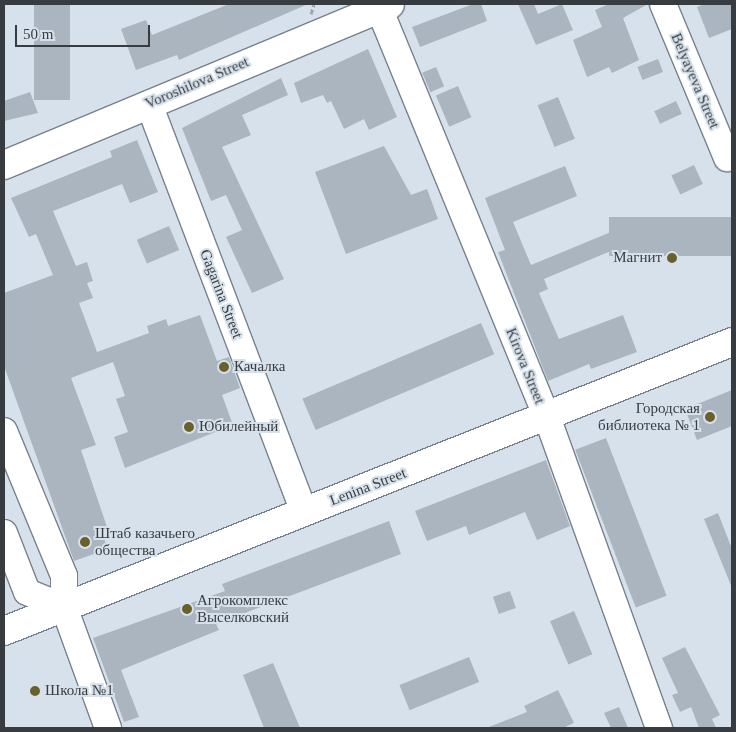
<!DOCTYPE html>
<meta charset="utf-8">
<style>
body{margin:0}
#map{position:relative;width:736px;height:732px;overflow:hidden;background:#d7e1eb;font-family:Georgia,serif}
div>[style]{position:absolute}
.building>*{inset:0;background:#abb5bf;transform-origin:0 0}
.path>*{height:3px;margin-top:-1.5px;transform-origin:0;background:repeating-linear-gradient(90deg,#9da5ad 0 5px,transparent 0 7.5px)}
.roads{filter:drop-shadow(1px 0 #78818b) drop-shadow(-1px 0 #78818b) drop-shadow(0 1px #78818b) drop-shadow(0 -1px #78818b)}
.minor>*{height:26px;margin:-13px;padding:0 13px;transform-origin:13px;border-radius:13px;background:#fff}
.major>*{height:28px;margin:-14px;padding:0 14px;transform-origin:14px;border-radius:14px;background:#fff}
.dots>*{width:14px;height:14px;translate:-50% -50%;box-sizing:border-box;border:2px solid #d7e1eb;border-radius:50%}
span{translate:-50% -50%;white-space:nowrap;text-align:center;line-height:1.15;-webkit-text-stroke:4px #d7e1eb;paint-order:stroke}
.street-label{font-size:15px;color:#383c41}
.poi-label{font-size:15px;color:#383c41}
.right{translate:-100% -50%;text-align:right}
.left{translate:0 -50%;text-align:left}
.frame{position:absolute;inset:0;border:5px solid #383c41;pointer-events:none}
.scale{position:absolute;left:15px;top:25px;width:135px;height:22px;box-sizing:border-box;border:2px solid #383c41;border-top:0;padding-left:6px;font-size:15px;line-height:18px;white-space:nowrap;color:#383c41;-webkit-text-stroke:4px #d7e1eb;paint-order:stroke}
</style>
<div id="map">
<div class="building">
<i style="left:34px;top:4px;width:36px;height:96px"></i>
<i style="clip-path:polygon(229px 4px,308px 4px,179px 60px,177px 55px,136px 70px,121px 29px,146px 20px,152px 35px)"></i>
<i style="clip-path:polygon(473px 4px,481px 4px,487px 21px,420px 47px,412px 27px)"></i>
<i style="clip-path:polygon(518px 4px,534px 4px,538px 14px,562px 4px,573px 30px,536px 45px)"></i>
<i style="clip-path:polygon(609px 4px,648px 4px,623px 18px,639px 60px,612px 73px,609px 67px,587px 77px,573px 40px,602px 27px,595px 10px)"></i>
<i style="clip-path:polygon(705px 4px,732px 4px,732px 29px,709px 38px,697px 7px)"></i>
<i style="clip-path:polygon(368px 49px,397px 117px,369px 130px,364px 119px,344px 129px,331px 101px,327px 103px,323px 95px,301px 103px,294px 83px)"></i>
<i style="left:658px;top:59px;width:14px;height:22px;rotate:69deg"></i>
<i style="left:436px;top:67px;width:21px;height:15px;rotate:67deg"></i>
<i style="clip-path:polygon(281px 78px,288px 95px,242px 115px,251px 135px,222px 147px,284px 279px,252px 293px,226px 237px,242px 230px,226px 195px,211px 201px,182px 128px)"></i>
<i style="left:458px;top:86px;width:34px;height:24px;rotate:67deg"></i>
<i style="clip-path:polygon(30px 92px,38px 113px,4px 121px,4px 101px)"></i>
<i style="left:558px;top:97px;width:45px;height:22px;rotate:68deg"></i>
<i style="left:676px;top:101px;width:14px;height:24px;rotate:65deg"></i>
<i style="clip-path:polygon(137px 140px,158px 192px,130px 203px,122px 184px,53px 211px,76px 266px,87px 262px,93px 281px,87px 283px,93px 298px,79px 303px,97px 352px,149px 333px,147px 326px,166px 319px,168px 326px,200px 315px,217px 361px,229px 357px,240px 388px,222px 395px,233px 425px,125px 468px,114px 437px,128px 432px,116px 399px,125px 396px,113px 362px,71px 378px,96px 445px,81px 450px,109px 533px,103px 536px,108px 549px,74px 561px,4px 366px,4px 293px,53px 275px,36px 234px,29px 237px,11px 198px,112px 157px,110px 151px)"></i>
<i style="clip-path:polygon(384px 146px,411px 195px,427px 189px,438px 219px,346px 254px,315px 172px)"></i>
<i style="left:694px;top:165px;width:21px;height:25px;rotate:65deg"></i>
<i style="clip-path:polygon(565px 166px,577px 196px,513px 222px,531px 265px,611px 232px,618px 248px,544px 279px,548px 289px,539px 293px,559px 339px,623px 315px,637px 352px,591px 369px,589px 364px,548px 381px,498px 252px,505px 250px,485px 198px)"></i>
<i style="left:732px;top:217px;width:39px;height:123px;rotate:90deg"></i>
<i style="left:169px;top:226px;width:26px;height:35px;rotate:67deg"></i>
<i style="left:481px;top:323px;width:34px;height:194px;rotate:67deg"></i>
<i style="clip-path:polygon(732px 390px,732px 426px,697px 440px,685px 409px)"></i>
<i style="left:606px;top:438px;width:169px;height:33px;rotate:69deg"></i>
<i style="clip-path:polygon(546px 460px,570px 526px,537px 540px,525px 512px,469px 535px,466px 526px,427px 541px,415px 511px)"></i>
<i style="clip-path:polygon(718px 513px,732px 549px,732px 588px,704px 519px)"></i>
<i style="clip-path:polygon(389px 521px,401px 554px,216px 624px,219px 630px,121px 670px,139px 717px,124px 722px,93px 638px,225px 591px,222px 584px)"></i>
<i style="left:510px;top:591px;width:18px;height:18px;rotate:71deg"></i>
<i style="left:574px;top:611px;width:47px;height:26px;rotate:67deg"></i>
<i style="clip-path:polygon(685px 647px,720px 715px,712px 719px,716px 728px,699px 728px,691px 707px,680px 712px,672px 695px,678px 693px,662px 658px)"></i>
<i style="left:469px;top:657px;width:27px;height:75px;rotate:68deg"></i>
<i style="clip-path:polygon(273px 663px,300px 728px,264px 728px,243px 675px)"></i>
<i style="clip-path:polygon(558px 690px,574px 723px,563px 728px,486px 728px,527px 712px,524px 706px)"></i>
<i style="clip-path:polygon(619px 707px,628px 728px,611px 728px,604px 713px)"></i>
</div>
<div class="path">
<i style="left:311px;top:14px;width:10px;rotate:-73deg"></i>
</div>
<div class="roads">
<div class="minor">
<i style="left:663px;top:4px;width:167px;rotate:67.4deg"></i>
<i style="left:379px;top:8px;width:442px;rotate:67.7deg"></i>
<i style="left:547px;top:417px;width:331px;rotate:70.2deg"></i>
<i style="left:149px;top:104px;width:436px;rotate:69.2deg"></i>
<i style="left:4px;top:431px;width:157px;rotate:67.5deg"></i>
<i style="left:64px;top:576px;width:31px;rotate:90deg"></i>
<i style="left:64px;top:607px;width:129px;rotate:70deg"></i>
<i style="left:4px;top:533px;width:63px;rotate:68.7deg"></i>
<i style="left:27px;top:592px;width:40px;rotate:22deg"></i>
</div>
<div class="major">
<i style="left:4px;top:165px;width:418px;rotate:-22.6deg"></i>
<i style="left:4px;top:631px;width:783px;rotate:-21.65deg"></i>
</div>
</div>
<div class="dots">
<i style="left:672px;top:258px;background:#69602c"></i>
<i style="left:224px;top:367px;background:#69602c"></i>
<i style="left:710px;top:417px;background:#69602c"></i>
<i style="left:189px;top:427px;background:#69602c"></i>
<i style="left:85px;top:542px;background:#69602c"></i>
<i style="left:187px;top:609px;background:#69602c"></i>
<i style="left:35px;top:691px;background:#69602c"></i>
</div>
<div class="street-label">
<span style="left:695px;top:81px;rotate:67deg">Belyayeva Street</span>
<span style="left:197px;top:83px;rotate:-23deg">Voroshilova Street</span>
<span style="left:221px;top:294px;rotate:69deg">Gagarina Street</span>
<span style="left:525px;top:366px;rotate:68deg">Kirova Street</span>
<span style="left:368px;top:487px;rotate:-21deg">Lenina Street</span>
</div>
<div class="poi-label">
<span class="right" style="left:662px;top:258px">Магнит</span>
<span class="left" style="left:234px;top:367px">Качалка</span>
<span class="right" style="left:700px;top:417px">Городская<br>библиотека № 1</span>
<span class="left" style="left:199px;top:427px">Юбилейный</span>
<span class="left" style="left:95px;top:542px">Штаб казачьего<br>общества</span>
<span class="left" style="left:197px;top:609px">Агрокомплекс<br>Выселковский</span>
<span class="left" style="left:45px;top:691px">Школа №1</span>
</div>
<div class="frame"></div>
<div class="scale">50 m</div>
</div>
